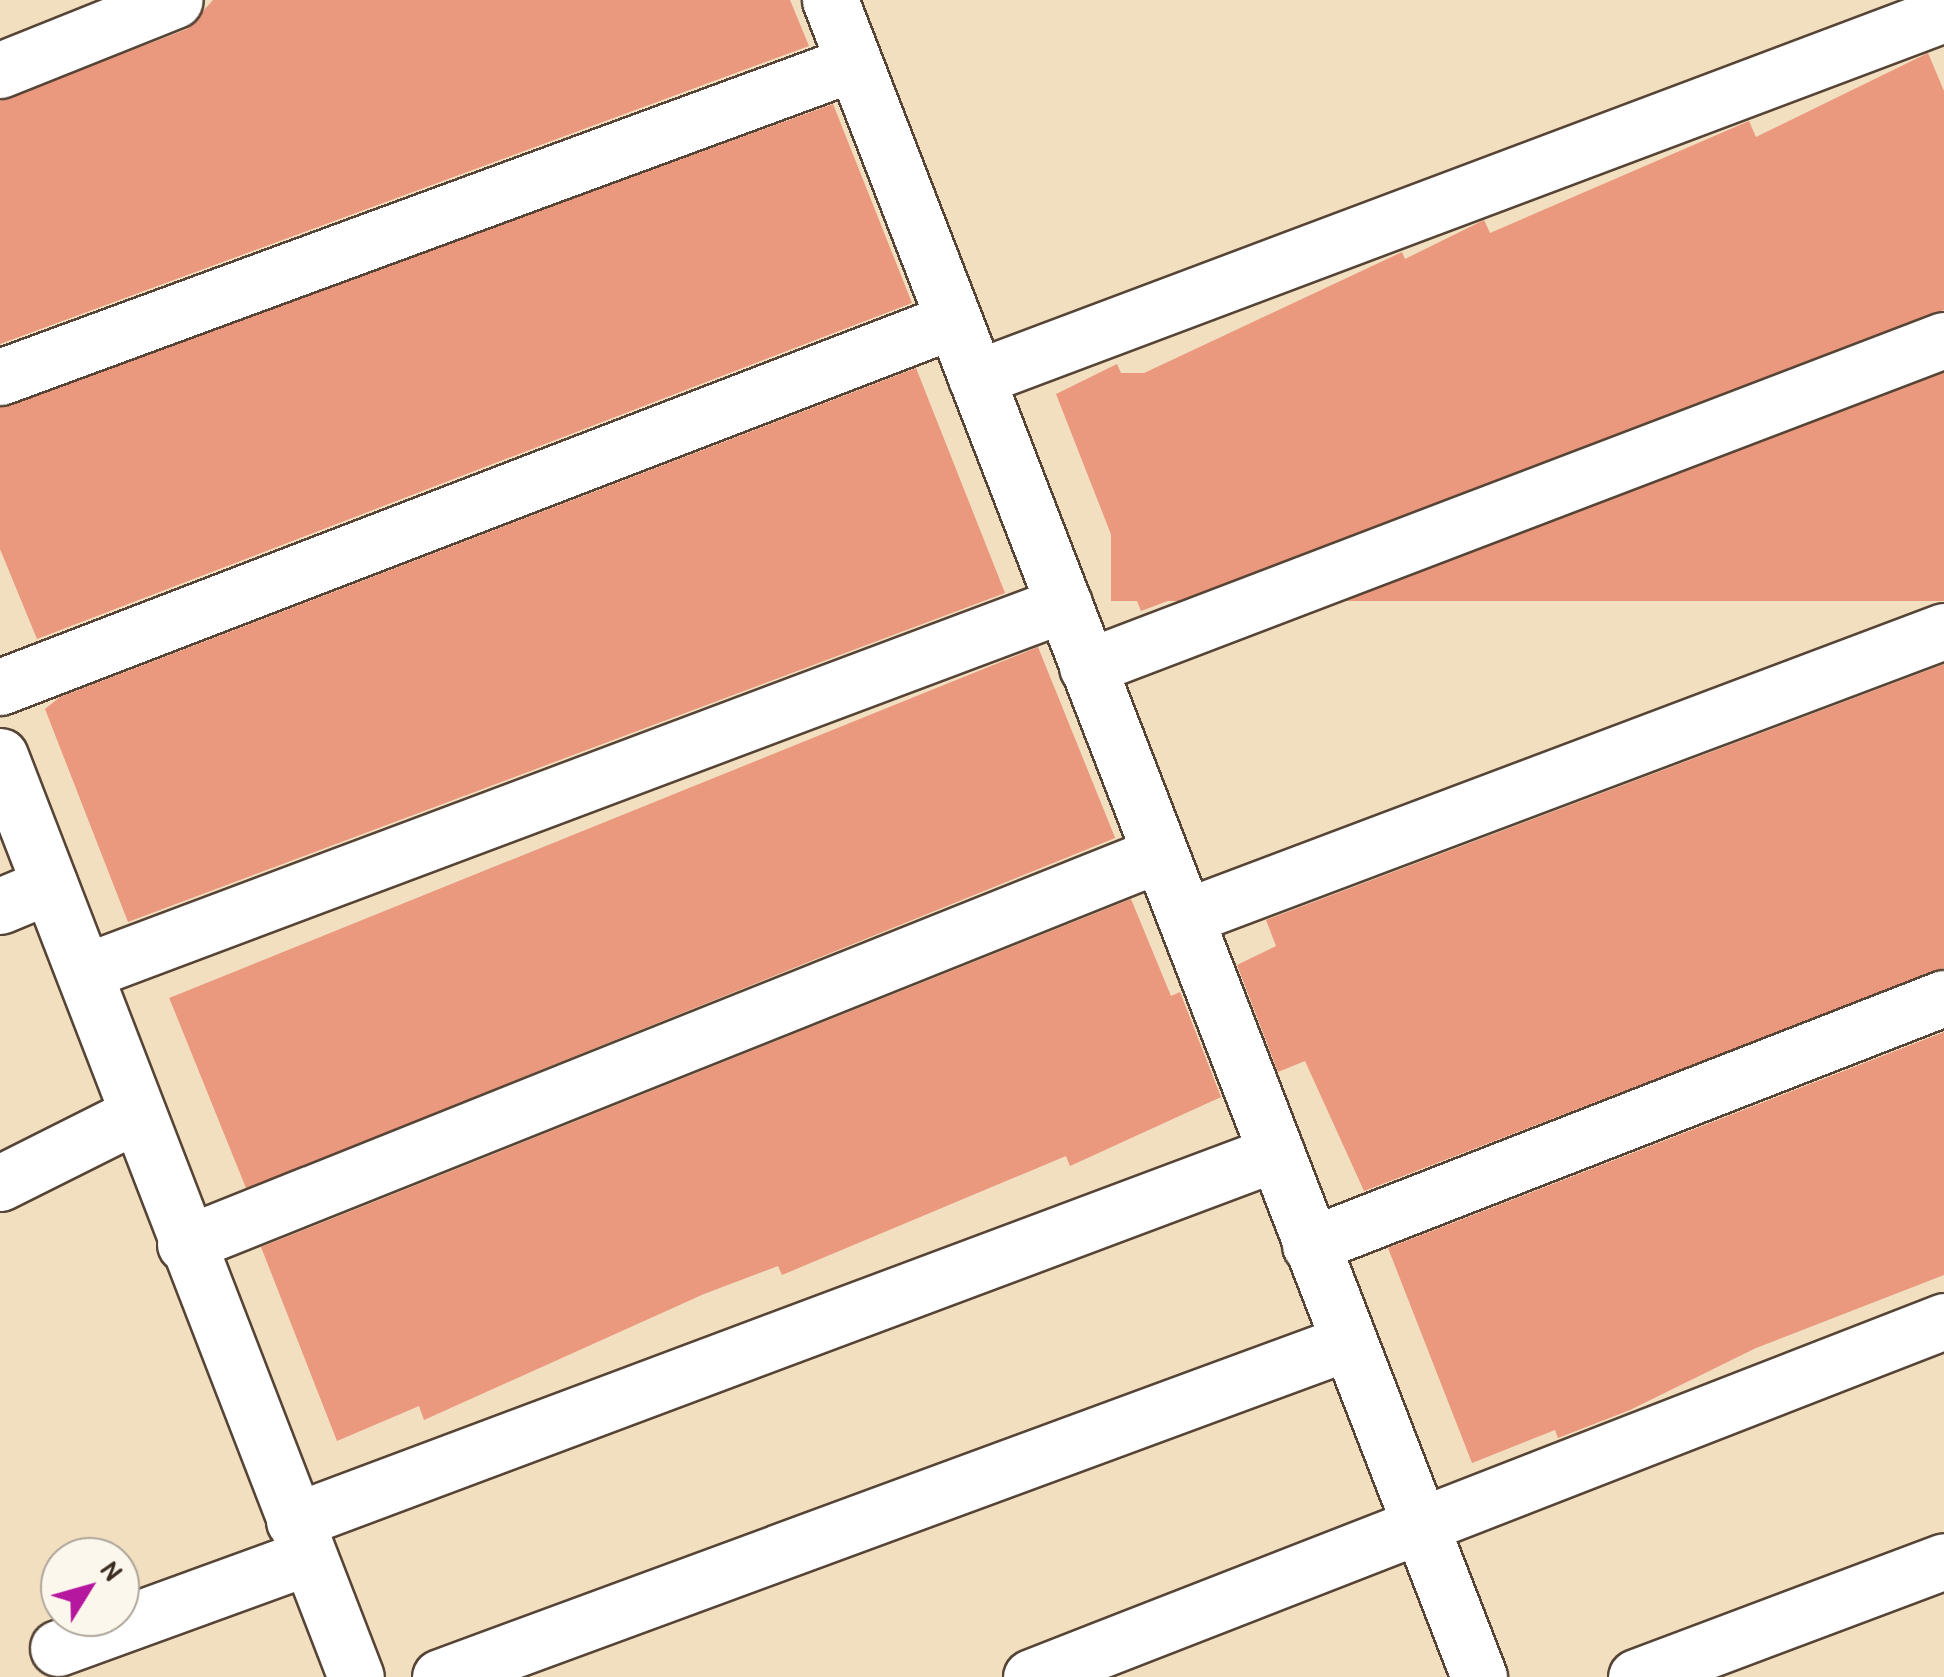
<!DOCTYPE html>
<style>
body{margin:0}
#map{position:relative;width:1944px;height:1677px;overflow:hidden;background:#f2dfc0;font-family:"Patrick Hand",sans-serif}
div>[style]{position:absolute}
.building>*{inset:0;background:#ea987e;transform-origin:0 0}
.roads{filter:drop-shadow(2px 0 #564536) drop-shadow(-2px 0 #564536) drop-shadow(0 2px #564536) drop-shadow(0 -2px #564536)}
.minor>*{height:55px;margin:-27.5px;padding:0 27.5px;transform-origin:27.5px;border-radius:27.5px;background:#fff}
span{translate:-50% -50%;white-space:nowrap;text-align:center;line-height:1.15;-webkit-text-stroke:8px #fbf7ec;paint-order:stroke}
.north{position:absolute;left:40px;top:1537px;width:100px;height:100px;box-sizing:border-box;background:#fbf7ec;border:2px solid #aea59a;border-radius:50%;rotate:53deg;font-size:28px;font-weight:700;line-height:40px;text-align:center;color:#3b2a1e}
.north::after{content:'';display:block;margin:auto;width:35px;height:45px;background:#b5179e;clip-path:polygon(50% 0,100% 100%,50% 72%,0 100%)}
</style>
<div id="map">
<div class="building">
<i style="clip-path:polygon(213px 0,790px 0,809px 46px,0 344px,0 101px,187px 29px)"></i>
<i style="clip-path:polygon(1928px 53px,1944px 91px,1944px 310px,1141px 611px,1056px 394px,1117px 364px,1125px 382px,1402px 252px,1405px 259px,1484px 220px,1490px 233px,1749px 121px,1756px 137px)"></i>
<i style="clip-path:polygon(833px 104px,912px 303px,37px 639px,0 549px,0 407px)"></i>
<i style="clip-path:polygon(916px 368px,1005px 593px,128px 922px,45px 709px,60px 697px)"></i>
<i style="left:1944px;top:373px;width:228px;height:833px;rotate:90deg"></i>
<i style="left:1038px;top:647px;width:206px;height:937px;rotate:68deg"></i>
<i style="clip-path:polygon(1944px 664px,1944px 968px,1364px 1191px,1305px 1061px,1278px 1072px,1237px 965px,1276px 946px,1266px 920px)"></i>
<i style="clip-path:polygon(1131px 899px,1171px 996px,1180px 992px,1221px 1097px,1070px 1166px,1066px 1156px,782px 1275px,778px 1266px,704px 1294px,424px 1420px,419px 1406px,337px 1441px,261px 1247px)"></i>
<i style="clip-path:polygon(1944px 1032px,1944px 1275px,1756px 1348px,1630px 1410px,1558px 1438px,1555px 1430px,1472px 1463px,1388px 1248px)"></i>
</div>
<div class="roads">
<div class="minor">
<i style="left:830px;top:0;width:1798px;rotate:68.84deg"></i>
<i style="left:0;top:70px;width:188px;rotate:-21.8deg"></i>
<i style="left:0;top:377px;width:910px;rotate:-20.19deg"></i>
<i style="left:976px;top:378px;width:1034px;rotate:-20.61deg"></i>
<i style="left:1087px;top:667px;width:917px;rotate:-20.89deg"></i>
<i style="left:0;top:687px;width:1022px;rotate:-21.04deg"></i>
<i style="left:0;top:756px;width:987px;rotate:68.87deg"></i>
<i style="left:0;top:906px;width:54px;rotate:-22.8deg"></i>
<i style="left:1185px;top:917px;width:811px;rotate:-20.65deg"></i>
<i style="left:84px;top:972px;width:1047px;rotate:-20.58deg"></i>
<i style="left:0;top:1183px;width:152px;rotate:-26.6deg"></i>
<i style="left:185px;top:1244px;width:1050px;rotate:-21.8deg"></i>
<i style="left:1310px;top:1245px;width:680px;rotate:-21.29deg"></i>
<i style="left:294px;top:1521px;width:1049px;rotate:-20.54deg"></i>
<i style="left:58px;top:1648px;width:266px;rotate:-20deg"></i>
<i style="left:440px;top:1677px;width:969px;rotate:-20.23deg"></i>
<i style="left:1031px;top:1677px;width:980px;rotate:-21.3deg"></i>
<i style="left:1636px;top:1677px;width:329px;rotate:-20.6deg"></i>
</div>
</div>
<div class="north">N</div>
</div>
